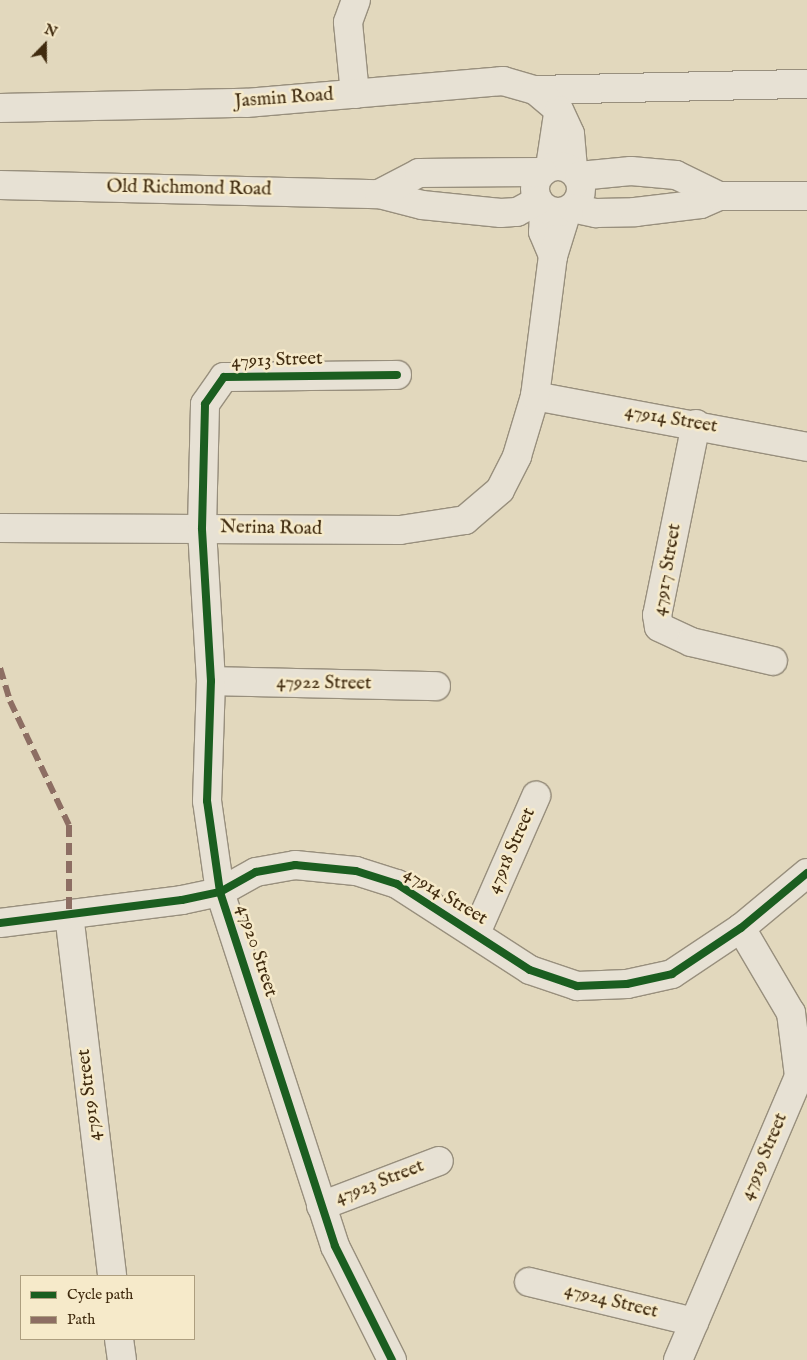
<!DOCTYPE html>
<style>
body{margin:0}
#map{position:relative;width:807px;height:1360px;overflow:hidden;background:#e2d8bd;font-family:"IM FELL English",serif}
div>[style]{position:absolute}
.roads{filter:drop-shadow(1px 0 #988f7d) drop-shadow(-1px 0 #988f7d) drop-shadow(0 1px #988f7d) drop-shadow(0 -1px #988f7d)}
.minor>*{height:28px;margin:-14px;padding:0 14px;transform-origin:14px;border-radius:14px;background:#e7e1d4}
.tertiary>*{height:28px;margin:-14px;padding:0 14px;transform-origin:14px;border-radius:14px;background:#e7e1d4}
.tertiary>.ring{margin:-14px;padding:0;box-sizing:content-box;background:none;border:28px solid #e7e1d4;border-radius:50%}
.quiet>*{height:6px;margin-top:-3px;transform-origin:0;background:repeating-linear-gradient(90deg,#8d6e63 0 12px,transparent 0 18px)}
.cycleway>*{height:8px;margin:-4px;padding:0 4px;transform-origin:4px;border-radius:4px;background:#1b5e20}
span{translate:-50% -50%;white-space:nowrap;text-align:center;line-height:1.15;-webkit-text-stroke:5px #f6eaca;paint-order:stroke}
.street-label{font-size:19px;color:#402b0f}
.legend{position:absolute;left:20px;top:1275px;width:175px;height:65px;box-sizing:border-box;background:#f6eaca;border:1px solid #ad9e7f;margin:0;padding:6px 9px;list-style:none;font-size:15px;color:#402b0f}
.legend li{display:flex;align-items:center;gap:10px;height:25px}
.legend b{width:25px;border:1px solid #ad9e7f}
.north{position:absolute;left:20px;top:20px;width:50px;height:50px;-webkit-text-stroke:4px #f6eaca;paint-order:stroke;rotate:22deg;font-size:14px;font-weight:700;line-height:20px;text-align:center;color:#402b0f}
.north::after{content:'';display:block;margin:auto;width:18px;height:22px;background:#402b0f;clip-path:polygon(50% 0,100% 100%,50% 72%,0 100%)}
</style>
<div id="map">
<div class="roads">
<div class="minor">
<i style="left:535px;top:90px;width:272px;rotate:-1.3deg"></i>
<i style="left:355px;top:94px;width:72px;rotate:-95.6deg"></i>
<i style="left:348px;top:22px;width:23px;rotate:-70deg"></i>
<i style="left:0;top:108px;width:246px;rotate:-1.2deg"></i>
<i style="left:246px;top:103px;width:258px;rotate:-4.9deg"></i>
<i style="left:503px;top:81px;width:33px;rotate:16deg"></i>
<i style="left:535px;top:90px;width:31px;rotate:40deg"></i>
<i style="left:559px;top:110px;width:26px;rotate:65deg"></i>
<i style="left:570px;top:134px;width:37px;rotate:85deg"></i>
<i style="left:550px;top:167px;width:54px;rotate:-81.4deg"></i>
<i style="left:544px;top:208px;width:24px;rotate:92deg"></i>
<i style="left:543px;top:232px;width:26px;rotate:67deg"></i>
<i style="left:535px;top:396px;width:277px;rotate:10.6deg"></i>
<i style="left:696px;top:424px;width:195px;rotate:101.5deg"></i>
<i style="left:657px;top:615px;width:12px;rotate:81deg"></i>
<i style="left:659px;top:627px;width:35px;rotate:25deg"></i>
<i style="left:691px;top:642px;width:84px;rotate:13deg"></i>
<i style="left:0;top:528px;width:400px;rotate:0.3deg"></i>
<i style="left:400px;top:530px;width:66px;rotate:-8.7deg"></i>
<i style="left:465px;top:520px;width:46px;rotate:-40.6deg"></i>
<i style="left:500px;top:490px;width:38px;rotate:-63deg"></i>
<i style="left:517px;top:456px;width:63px;rotate:-73.3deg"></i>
<i style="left:535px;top:396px;width:141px;rotate:-82.7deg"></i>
<i style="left:553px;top:256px;width:47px;rotate:-72.7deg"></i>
<i style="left:211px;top:681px;width:225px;rotate:1.3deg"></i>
<i style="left:69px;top:914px;width:365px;rotate:83.2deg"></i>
<i style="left:0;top:923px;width:183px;rotate:-7.2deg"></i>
<i style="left:182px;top:900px;width:39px;rotate:-12deg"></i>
<i style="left:220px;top:892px;width:41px;rotate:-29.1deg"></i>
<i style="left:256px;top:872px;width:40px;rotate:-10deg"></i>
<i style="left:295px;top:865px;width:61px;rotate:5.6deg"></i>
<i style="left:356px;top:871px;width:43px;rotate:17.6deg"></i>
<i style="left:397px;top:884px;width:158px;rotate:32.9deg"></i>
<i style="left:530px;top:970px;width:50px;rotate:18.8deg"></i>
<i style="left:577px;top:986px;width:50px;rotate:-2.3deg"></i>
<i style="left:627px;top:984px;width:46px;rotate:-12.5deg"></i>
<i style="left:672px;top:974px;width:83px;rotate:-33.7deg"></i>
<i style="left:741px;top:928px;width:86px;rotate:-39.8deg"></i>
<i style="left:476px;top:933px;width:150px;rotate:-66.3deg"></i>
<i style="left:321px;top:1206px;width:126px;rotate:-20.9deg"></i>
<i style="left:529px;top:1282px;width:170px;rotate:13.6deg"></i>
<i style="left:119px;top:1339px;width:21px;rotate:82deg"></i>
<i style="left:392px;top:1360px;width:127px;rotate:-116.6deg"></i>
<i style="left:335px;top:1246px;width:372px;rotate:-108deg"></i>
<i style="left:220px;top:892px;width:92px;rotate:-98.1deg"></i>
<i style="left:207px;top:801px;width:120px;rotate:-88.1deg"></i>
<i style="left:211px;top:681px;width:153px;rotate:-93.4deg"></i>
<i style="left:202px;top:528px;width:124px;rotate:-88.6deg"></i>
<i style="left:205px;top:404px;width:33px;rotate:-55deg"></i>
<i style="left:224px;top:377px;width:173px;rotate:-0.7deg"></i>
<i style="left:678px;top:1360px;width:309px;rotate:-66.9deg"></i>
<i style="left:799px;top:1076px;width:64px;rotate:-97.2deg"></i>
<i style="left:791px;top:1013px;width:99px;rotate:-120.5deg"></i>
</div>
<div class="tertiary">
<i class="ring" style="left:535px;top:166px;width:18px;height:18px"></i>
<i style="left:579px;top:176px;width:52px;rotate:-5.5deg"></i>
<i style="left:631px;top:171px;width:45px;rotate:5.1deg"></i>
<i style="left:676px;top:175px;width:48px;rotate:26deg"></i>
<i style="left:0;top:185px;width:379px;rotate:1.4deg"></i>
<i style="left:379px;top:194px;width:44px;rotate:14.3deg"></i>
<i style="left:422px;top:205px;width:79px;rotate:5.8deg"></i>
<i style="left:501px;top:213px;width:16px;rotate:-4deg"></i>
<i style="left:517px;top:212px;width:24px;rotate:-28deg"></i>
<i style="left:379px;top:194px;width:45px;rotate:-27.7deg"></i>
<i style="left:419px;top:173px;width:124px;rotate:-0.5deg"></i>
<i style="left:572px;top:208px;width:25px;rotate:12deg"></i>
<i style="left:596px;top:213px;width:39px;rotate:-1deg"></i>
<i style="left:635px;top:212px;width:66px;rotate:-6.9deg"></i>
<i style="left:701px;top:204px;width:20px;rotate:-24deg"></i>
<i style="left:719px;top:196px;width:88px"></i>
</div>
</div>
<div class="quiet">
<i style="left:0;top:668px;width:34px;rotate:73deg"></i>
<i style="left:10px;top:701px;width:137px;rotate:64.6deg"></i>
<i style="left:69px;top:825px;width:89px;rotate:90deg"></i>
</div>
<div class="cycleway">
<i style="left:0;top:923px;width:183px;rotate:-7.2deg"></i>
<i style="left:182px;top:900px;width:39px;rotate:-12deg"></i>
<i style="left:220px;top:892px;width:41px;rotate:-29.1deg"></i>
<i style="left:256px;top:872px;width:40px;rotate:-10deg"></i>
<i style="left:295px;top:865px;width:61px;rotate:5.6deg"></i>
<i style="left:356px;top:871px;width:43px;rotate:17.6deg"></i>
<i style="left:397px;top:884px;width:158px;rotate:32.9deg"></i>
<i style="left:530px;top:970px;width:50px;rotate:18.8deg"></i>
<i style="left:577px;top:986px;width:50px;rotate:-2.3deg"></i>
<i style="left:627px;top:984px;width:46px;rotate:-12.5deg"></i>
<i style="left:672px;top:974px;width:83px;rotate:-33.7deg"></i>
<i style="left:741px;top:928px;width:86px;rotate:-39.8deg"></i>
<i style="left:392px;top:1360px;width:127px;rotate:-116.6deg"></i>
<i style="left:335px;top:1246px;width:372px;rotate:-108deg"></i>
<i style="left:220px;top:892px;width:92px;rotate:-98.1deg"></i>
<i style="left:207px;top:801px;width:120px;rotate:-88.1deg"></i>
<i style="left:211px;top:681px;width:153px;rotate:-93.4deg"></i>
<i style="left:202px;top:528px;width:124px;rotate:-88.6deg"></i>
<i style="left:205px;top:404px;width:33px;rotate:-55deg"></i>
<i style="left:224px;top:377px;width:173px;rotate:-0.7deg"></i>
</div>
<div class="street-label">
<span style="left:284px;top:99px;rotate:-4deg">Jasmin Road</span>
<span style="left:189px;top:189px;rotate:1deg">Old Richmond Road</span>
<span style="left:277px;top:361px;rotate:-2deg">47913 Street</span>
<span style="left:671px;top:420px;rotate:10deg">47914 Street</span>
<span style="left:271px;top:529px;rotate:1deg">Nerina Road</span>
<span style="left:668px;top:570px;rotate:-80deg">47917 Street</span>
<span style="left:324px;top:684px;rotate:1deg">47922 Street</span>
<span style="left:512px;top:851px;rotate:-66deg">47918 Street</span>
<span style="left:445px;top:897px;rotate:31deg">47914 Street</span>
<span style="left:256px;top:951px;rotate:72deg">47920 Street</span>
<span style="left:90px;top:1095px;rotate:-97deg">47919 Street</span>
<span style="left:765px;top:1157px;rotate:-67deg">47919 Street</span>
<span style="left:380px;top:1183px;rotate:-21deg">47923 Street</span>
<span style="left:611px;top:1302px;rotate:14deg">47924 Street</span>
</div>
<ul class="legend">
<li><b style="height:6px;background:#1b5e20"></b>Cycle path</li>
<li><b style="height:6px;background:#8d6e63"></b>Path</li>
</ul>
<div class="north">N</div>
</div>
